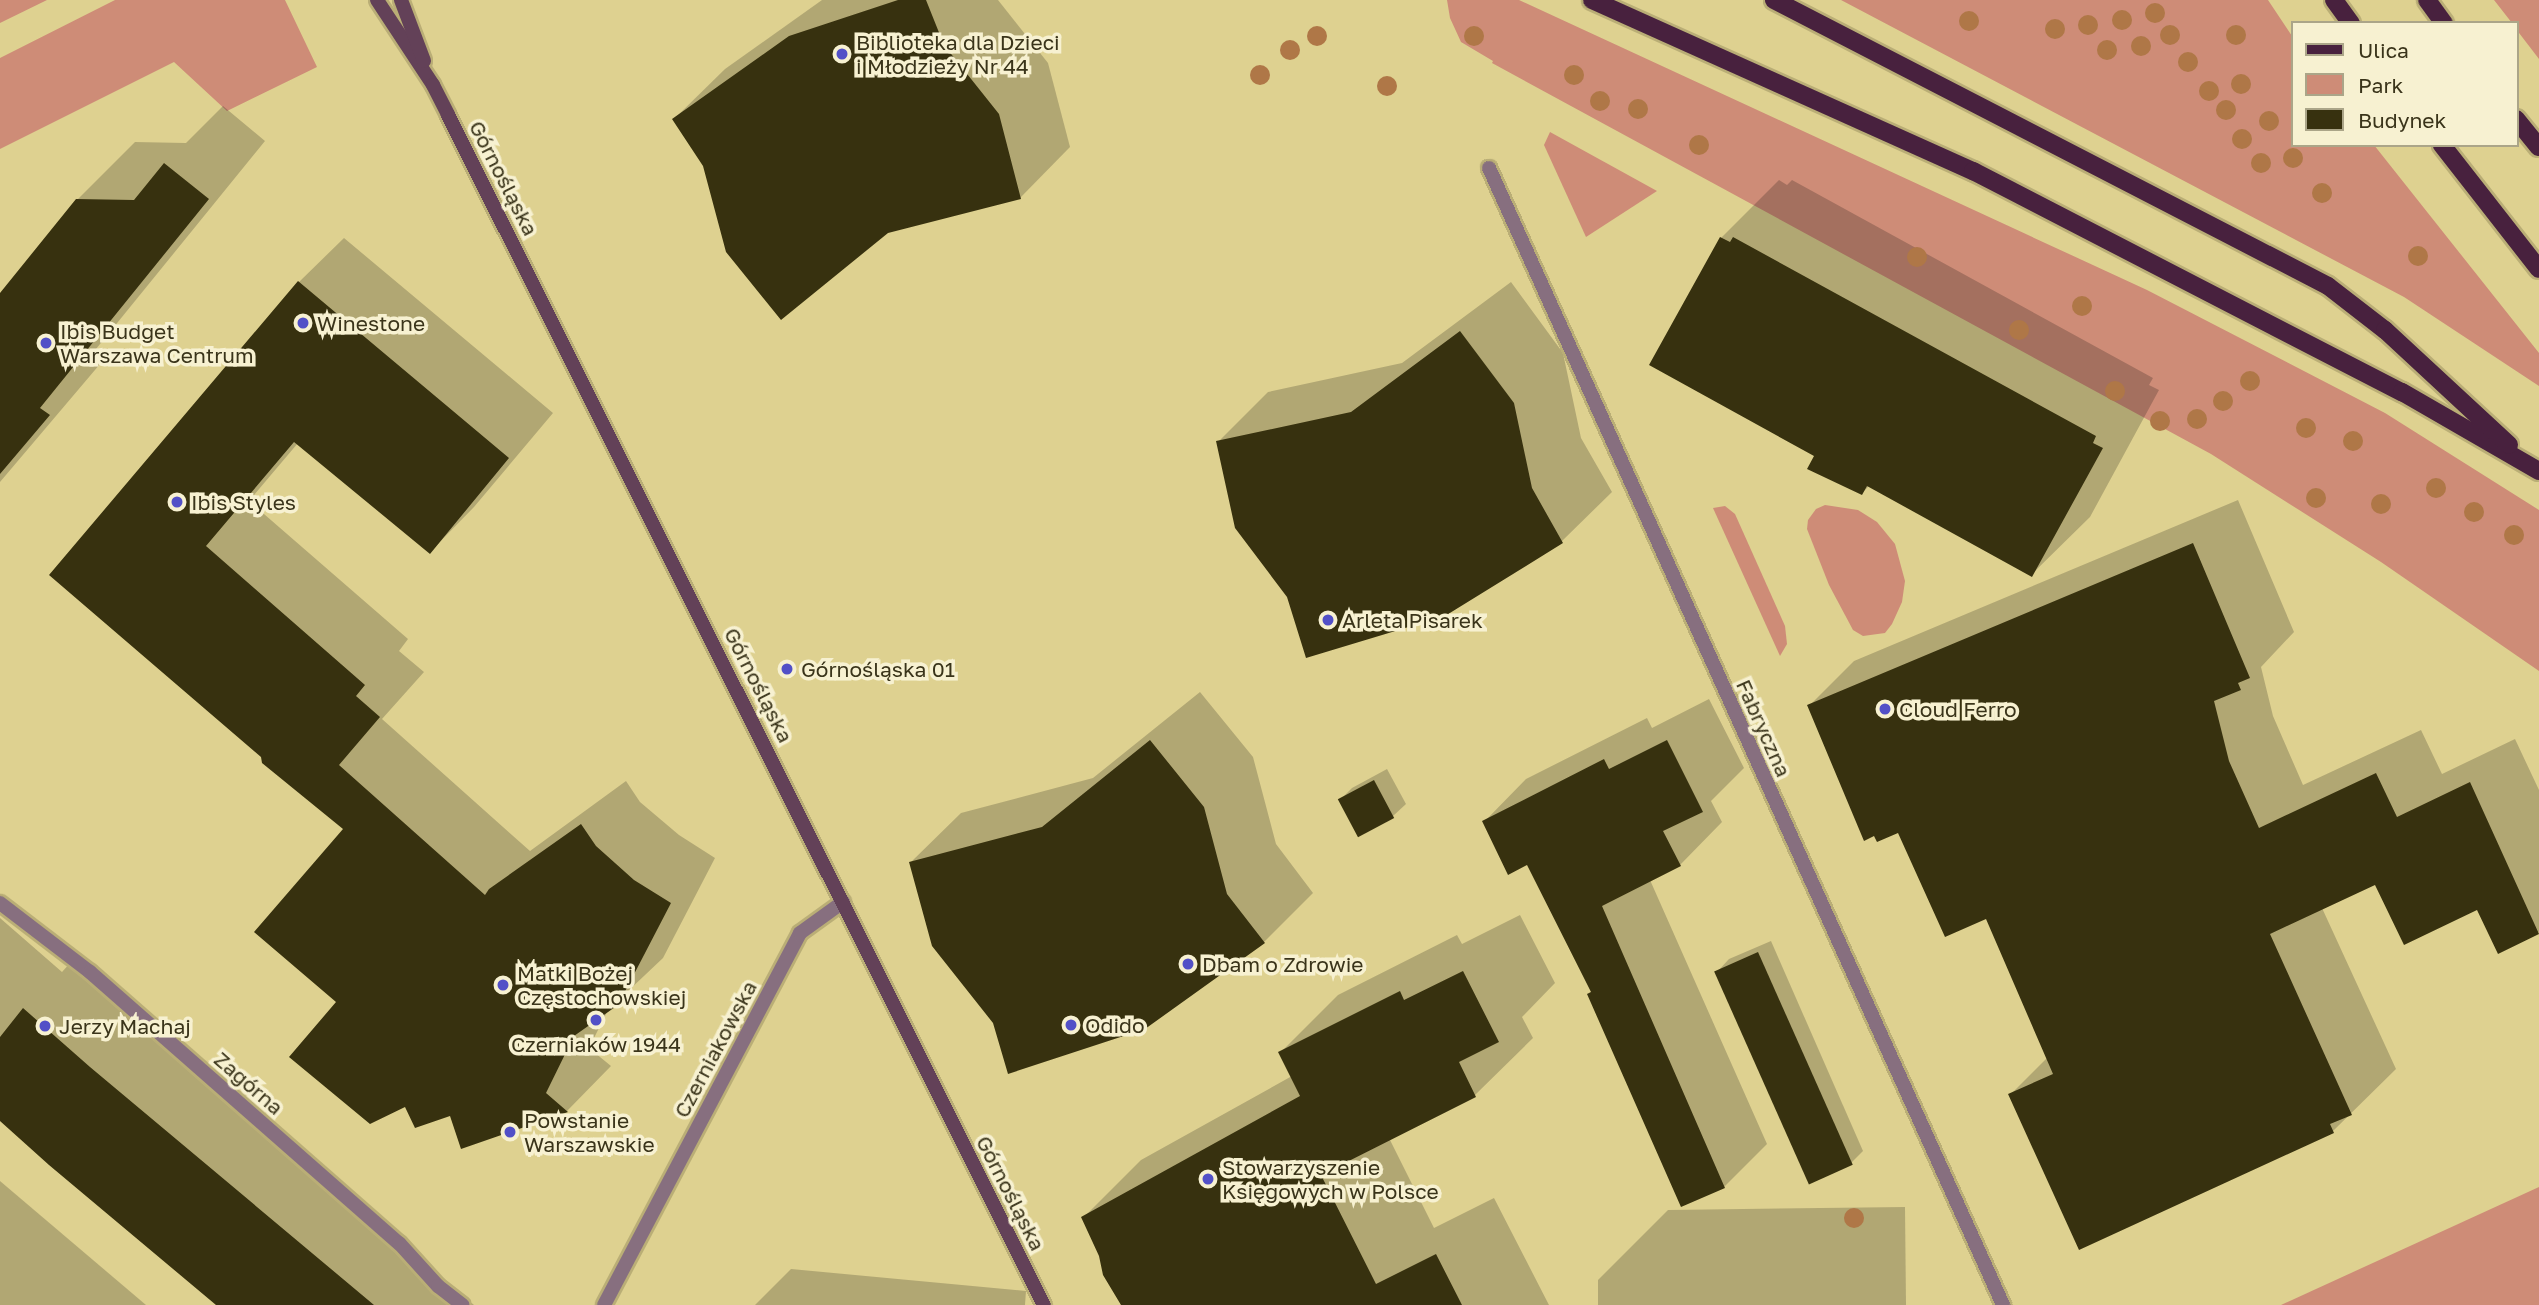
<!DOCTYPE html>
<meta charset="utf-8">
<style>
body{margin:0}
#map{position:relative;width:2539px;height:1305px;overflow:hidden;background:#ded190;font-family:"Golos Text",sans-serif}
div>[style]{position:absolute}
.green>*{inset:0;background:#ce8c77}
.shadow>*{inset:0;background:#0003}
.building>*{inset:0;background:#37310f;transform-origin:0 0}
.roads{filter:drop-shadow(2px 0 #baae76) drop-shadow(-2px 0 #baae76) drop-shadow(0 2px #baae76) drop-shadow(0 -2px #baae76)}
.street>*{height:14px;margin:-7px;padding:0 7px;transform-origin:7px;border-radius:7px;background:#876f7f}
.secondary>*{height:14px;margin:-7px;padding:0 7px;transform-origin:7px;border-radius:7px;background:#634158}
.primary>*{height:18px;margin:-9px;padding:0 9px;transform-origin:9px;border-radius:9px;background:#48213e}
.trees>*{width:20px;height:20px;margin:-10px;border-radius:50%;background:#af7747}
.dots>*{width:19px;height:19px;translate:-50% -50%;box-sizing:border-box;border:4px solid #f7f1d1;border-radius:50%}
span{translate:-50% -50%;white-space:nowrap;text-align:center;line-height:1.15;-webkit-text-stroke:7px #f7f1d1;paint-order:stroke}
.poi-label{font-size:21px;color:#3a341a}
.left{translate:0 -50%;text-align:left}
.street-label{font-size:21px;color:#3a341a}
.legend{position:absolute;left:2291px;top:21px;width:228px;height:126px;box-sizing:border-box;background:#f7f1d1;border:2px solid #aba588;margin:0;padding:9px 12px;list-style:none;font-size:21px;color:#3a341a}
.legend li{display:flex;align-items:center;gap:14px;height:35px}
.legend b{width:35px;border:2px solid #aba588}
</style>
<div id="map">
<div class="green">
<i style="clip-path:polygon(0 0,47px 0,0 23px)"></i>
<i style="clip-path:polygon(115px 0,285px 0,317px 67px,227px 111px,174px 62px,0 149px,0 58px)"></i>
<i style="clip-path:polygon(1447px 0,1519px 0,2147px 290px,2385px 413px,2539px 510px,2539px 671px,2381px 562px,2211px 454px,1492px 63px,1493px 61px,1461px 42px,1450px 18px)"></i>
<i style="clip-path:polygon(1841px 0,2268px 0,2292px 36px,2292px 145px,2374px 145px,2539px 353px,2539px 386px,2404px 297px)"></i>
<i style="clip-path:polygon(2494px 0,2539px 0,2539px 59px,2516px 29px,2516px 23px,2512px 23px)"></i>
<i style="clip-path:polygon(1550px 132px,1657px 191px,1586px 237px,1544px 145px)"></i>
<i style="clip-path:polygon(1825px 505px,1858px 510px,1877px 522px,1895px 544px,1905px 581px,1902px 602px,1892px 624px,1885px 633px,1863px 636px,1853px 630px,1829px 585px,1807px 529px,1808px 520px,1816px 509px)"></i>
<i style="clip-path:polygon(1725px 506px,1735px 514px,1785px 626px,1787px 644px,1780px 656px,1713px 508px)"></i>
<i style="clip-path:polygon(2539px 1187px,2539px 1305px,2281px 1305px)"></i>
</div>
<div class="shadow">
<i style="clip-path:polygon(822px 0,998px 0,1048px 63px,1070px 147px,1020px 198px,705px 165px,674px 119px,725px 69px)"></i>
<i style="clip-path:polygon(223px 106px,265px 141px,96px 349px,106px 357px,0 482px,0 296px,77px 200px,135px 142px,186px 143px)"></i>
<i style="clip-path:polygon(1779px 180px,1787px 185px,1792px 180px,2153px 378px,2149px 385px,2159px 390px,2090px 517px,2032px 574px,1870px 485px,1862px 493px,1816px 456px,1721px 238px)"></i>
<i style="clip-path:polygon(344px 238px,553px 413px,474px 507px,430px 552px,298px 443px,249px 501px,408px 639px,399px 651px,424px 672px,382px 719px,530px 851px,626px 781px,640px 802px,679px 835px,715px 858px,663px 958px,608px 1010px,589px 1048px,611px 1066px,567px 1111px,463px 1147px,451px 1113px,405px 1104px,338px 1002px,346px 829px,51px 574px,299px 282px)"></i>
<i style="clip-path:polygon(1511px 282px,1563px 353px,1581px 438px,1612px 492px,1562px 541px,1444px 615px,1289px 597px,1218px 442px,1268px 392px,1402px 363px)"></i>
<i style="clip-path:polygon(2238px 500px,2294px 632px,2261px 667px,2273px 716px,2303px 785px,2421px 730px,2442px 774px,2515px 739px,2539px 790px,2539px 932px,2499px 951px,2478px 907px,2376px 883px,2322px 908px,2396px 1069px,2333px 1131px,2010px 1095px,2048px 1057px,1987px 917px,1899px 831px,1809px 706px,1854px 661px)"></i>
<i style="clip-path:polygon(1200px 692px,1253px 757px,1276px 844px,1313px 893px,1264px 942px,911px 862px,961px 813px,1093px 778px)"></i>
<i style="clip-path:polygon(1709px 699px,1744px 768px,1711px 801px,1722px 822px,1680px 865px,1650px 880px,1767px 1144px,1724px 1187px,1589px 994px,1592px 991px,1528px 862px,1484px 822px,1526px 779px,1647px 718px,1652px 728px)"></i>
<i style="clip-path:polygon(1387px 769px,1406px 804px,1393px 816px,1358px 835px,1340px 800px,1352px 788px)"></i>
<i style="clip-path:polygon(1520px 915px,1555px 983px,1522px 1017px,1533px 1038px,1475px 1095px,1389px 1138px,1434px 1228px,1494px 1198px,1549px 1305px,1123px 1305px,1083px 1218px,1141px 1160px,1292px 1076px,1280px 1053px,1338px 995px,1457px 935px,1462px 944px)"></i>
<i style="clip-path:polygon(0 918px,62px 972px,71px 962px,474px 1305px,218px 1305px,0 1118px)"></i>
<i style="clip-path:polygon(1771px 941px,1863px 1151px,1851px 1163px,1717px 972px,1729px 959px)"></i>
<i style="clip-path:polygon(0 1181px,146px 1305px,0 1305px)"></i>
<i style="clip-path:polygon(1905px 1207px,1906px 1305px,1598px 1305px,1598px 1280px,1668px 1210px)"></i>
<i style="clip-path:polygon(791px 1269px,1026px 1291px,1025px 1305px,755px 1305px)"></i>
</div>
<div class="building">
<i style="clip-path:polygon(898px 0,926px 0,944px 45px,999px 114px,1021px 199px,888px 233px,781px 320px,726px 252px,703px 166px,672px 119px,789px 36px)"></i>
<i style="clip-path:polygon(164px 163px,209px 199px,40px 408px,50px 415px,0 474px,0 293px,76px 199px,134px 200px)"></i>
<i style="clip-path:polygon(1720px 237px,1730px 242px,1733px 237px,2096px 436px,2093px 443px,2103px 448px,2032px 577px,1867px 486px,1862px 495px,1807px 469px,1814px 456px,1649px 365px)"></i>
<i style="clip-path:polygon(298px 281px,509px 458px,430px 554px,294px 442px,206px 546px,365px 685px,356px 696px,380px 717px,339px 765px,485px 895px,489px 889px,581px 824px,596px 846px,634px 880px,671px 903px,618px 1005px,574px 1036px,546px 1093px,568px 1112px,461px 1149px,450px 1116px,415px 1128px,405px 1107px,370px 1124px,289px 1057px,336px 1002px,254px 932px,343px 829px,262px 763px,261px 757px,49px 575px)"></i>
<i style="clip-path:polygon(1460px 331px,1514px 403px,1532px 488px,1563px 543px,1445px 616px,1306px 658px,1287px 597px,1235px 528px,1216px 441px,1351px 412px)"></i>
<i style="clip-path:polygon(2193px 543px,2250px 678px,2238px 683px,2241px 690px,2214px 701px,2229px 761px,2259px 828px,2376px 773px,2397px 817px,2470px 782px,2539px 934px,2498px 954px,2477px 910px,2404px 945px,2375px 885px,2270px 934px,2352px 1115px,2330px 1124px,2334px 1133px,2079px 1250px,2008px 1094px,2053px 1074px,1986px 919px,1945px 937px,1898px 833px,1877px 842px,1874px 836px,1864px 841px,1807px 705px)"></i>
<i style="clip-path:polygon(1150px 740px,1204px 807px,1227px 894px,1265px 943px,1145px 1029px,1008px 1074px,993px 1023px,932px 946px,909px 862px,1042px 827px)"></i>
<i style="clip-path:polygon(1667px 740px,1703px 812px,1663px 831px,1681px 866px,1602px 906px,1725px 1188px,1681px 1207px,1587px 994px,1591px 992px,1527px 865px,1508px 875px,1482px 821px,1604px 759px,1609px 769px)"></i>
<i style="left:1374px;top:780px;width:43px;height:41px;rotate:62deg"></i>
<i style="left:1758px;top:952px;width:233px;height:48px;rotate:66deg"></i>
<i style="clip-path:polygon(1463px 971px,1499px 1042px,1459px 1062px,1476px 1097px,1321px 1175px,1376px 1284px,1436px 1254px,1462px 1305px,1121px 1305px,1103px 1275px,1099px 1256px,1081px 1217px,1300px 1096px,1278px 1052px,1400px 991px,1404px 1000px)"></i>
<i style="clip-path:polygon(23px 1008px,90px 1067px,374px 1305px,216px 1305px,49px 1165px,0 1121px,0 1037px)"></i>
</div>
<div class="roads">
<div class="street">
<i style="left:1489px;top:168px;width:1248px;rotate:65.67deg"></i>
<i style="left:0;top:903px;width:113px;rotate:37.5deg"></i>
<i style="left:90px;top:972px;width:411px;rotate:41.3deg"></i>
<i style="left:399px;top:1243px;width:58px;rotate:47.8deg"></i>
<i style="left:438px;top:1286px;width:31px;rotate:38deg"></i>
<i style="left:604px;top:1305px;width:420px;rotate:-62.2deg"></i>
<i style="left:800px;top:933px;width:53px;rotate:-35.8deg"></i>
</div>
<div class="secondary">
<i style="left:377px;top:0;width:102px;rotate:56.6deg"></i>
<i style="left:433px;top:85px;width:34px;rotate:63deg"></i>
<i style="left:448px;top:115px;width:1331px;rotate:63.4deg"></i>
<i style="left:401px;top:0;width:65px;rotate:69.3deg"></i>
</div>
<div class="primary">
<i style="left:1592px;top:0;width:418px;rotate:24.2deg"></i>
<i style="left:1973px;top:171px;width:483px;rotate:27.3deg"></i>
<i style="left:2402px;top:392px;width:158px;rotate:30deg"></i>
<i style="left:1774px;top:0;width:623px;rotate:27.3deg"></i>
<i style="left:2328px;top:286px;width:72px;rotate:37.7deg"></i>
<i style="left:2385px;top:330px;width:169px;rotate:42.8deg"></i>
<i style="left:2334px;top:0;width:29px;rotate:54deg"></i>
<i style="left:2427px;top:0;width:29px;rotate:54deg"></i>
<i style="left:2516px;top:119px;width:36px;rotate:51deg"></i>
<i style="left:2442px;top:145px;width:157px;rotate:52deg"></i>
</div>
</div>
<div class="trees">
<i style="left:2155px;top:13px"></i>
<i style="left:2122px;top:20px"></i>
<i style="left:1969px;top:21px"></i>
<i style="left:2088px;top:25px"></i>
<i style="left:2055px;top:29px"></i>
<i style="left:2170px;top:35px"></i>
<i style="left:2236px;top:35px"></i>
<i style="left:1317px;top:36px"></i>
<i style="left:1474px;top:36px"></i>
<i style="left:2141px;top:46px"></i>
<i style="left:1290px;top:50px"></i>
<i style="left:2107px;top:50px"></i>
<i style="left:2188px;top:62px"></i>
<i style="left:1260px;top:75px"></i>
<i style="left:1574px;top:75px"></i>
<i style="left:2241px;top:84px"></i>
<i style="left:1387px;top:86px"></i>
<i style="left:2209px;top:91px"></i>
<i style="left:1600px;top:101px"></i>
<i style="left:1638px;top:109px"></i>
<i style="left:2226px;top:110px"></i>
<i style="left:2269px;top:121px"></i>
<i style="left:2242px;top:139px"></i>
<i style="left:1699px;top:145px"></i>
<i style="left:2293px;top:158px"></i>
<i style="left:2261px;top:163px"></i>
<i style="left:2322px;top:193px"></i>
<i style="left:2418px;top:256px"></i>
<i style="left:1917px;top:257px"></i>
<i style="left:2082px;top:306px"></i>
<i style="left:2019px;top:330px"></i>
<i style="left:2250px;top:381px"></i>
<i style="left:2115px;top:391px"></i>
<i style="left:2223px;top:401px"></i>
<i style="left:2197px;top:419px"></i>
<i style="left:2160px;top:421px"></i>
<i style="left:2306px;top:428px"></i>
<i style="left:2353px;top:441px"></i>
<i style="left:2436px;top:488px"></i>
<i style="left:2316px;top:498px"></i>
<i style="left:2381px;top:504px"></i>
<i style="left:2474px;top:512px"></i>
<i style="left:2514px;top:535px"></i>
<i style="left:1854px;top:1218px"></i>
</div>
<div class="dots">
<i style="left:842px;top:54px;background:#5250c7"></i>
<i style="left:303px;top:323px;background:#5250c7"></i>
<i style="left:46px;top:343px;background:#5250c7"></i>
<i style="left:177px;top:502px;background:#5250c7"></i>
<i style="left:1328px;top:620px;background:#5250c7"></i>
<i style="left:787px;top:669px;background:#5250c7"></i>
<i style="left:1885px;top:709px;background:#5250c7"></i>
<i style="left:1188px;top:964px;background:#5250c7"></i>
<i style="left:503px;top:985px;background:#5250c7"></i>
<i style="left:596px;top:1020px;background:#5250c7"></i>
<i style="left:1071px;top:1025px;background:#5250c7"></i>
<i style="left:45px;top:1026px;background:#5250c7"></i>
<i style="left:510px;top:1132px;background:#5250c7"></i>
<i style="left:1208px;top:1179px;background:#5250c7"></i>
</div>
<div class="poi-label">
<span class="left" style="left:856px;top:54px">Biblioteka dla Dzieci<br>i Młodzieży Nr 44</span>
<span class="left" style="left:317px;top:323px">Winestone</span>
<span class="left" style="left:60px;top:343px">Ibis Budget<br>Warszawa Centrum</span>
<span class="left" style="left:191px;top:502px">Ibis Styles</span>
<span class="left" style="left:1342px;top:620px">Arleta Pisarek</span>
<span class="left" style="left:801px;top:669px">Górnośląska 01</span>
<span class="left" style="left:1899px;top:709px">Cloud Ferro</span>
<span class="left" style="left:1202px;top:964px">Dbam o Zdrowie</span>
<span class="left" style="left:517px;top:985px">Matki Bożej<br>Częstochowskiej</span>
<span class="left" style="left:1085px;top:1025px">Odido</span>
<span class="left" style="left:59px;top:1026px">Jerzy Machaj</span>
<span style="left:596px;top:1044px">Czerniaków 1944</span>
<span class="left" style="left:524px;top:1132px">Powstanie<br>Warszawskie</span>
<span class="left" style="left:1222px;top:1179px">Stowarzyszenie<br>Księgowych w Polsce</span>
</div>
<div class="street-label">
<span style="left:504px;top:178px;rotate:63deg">Górnośląska</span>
<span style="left:759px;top:685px;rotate:63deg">Górnośląska</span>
<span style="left:1764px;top:728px;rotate:66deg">Fabryczna</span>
<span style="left:715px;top:1049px;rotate:-62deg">Czerniakowska</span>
<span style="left:249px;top:1083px;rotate:41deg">Zagórna</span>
<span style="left:1011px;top:1193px;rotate:63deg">Górnośląska</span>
</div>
<ul class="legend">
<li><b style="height:9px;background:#48213e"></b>Ulica</li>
<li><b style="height:19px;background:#ce8c77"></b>Park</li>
<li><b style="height:19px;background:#37310f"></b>Budynek</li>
</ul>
</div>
